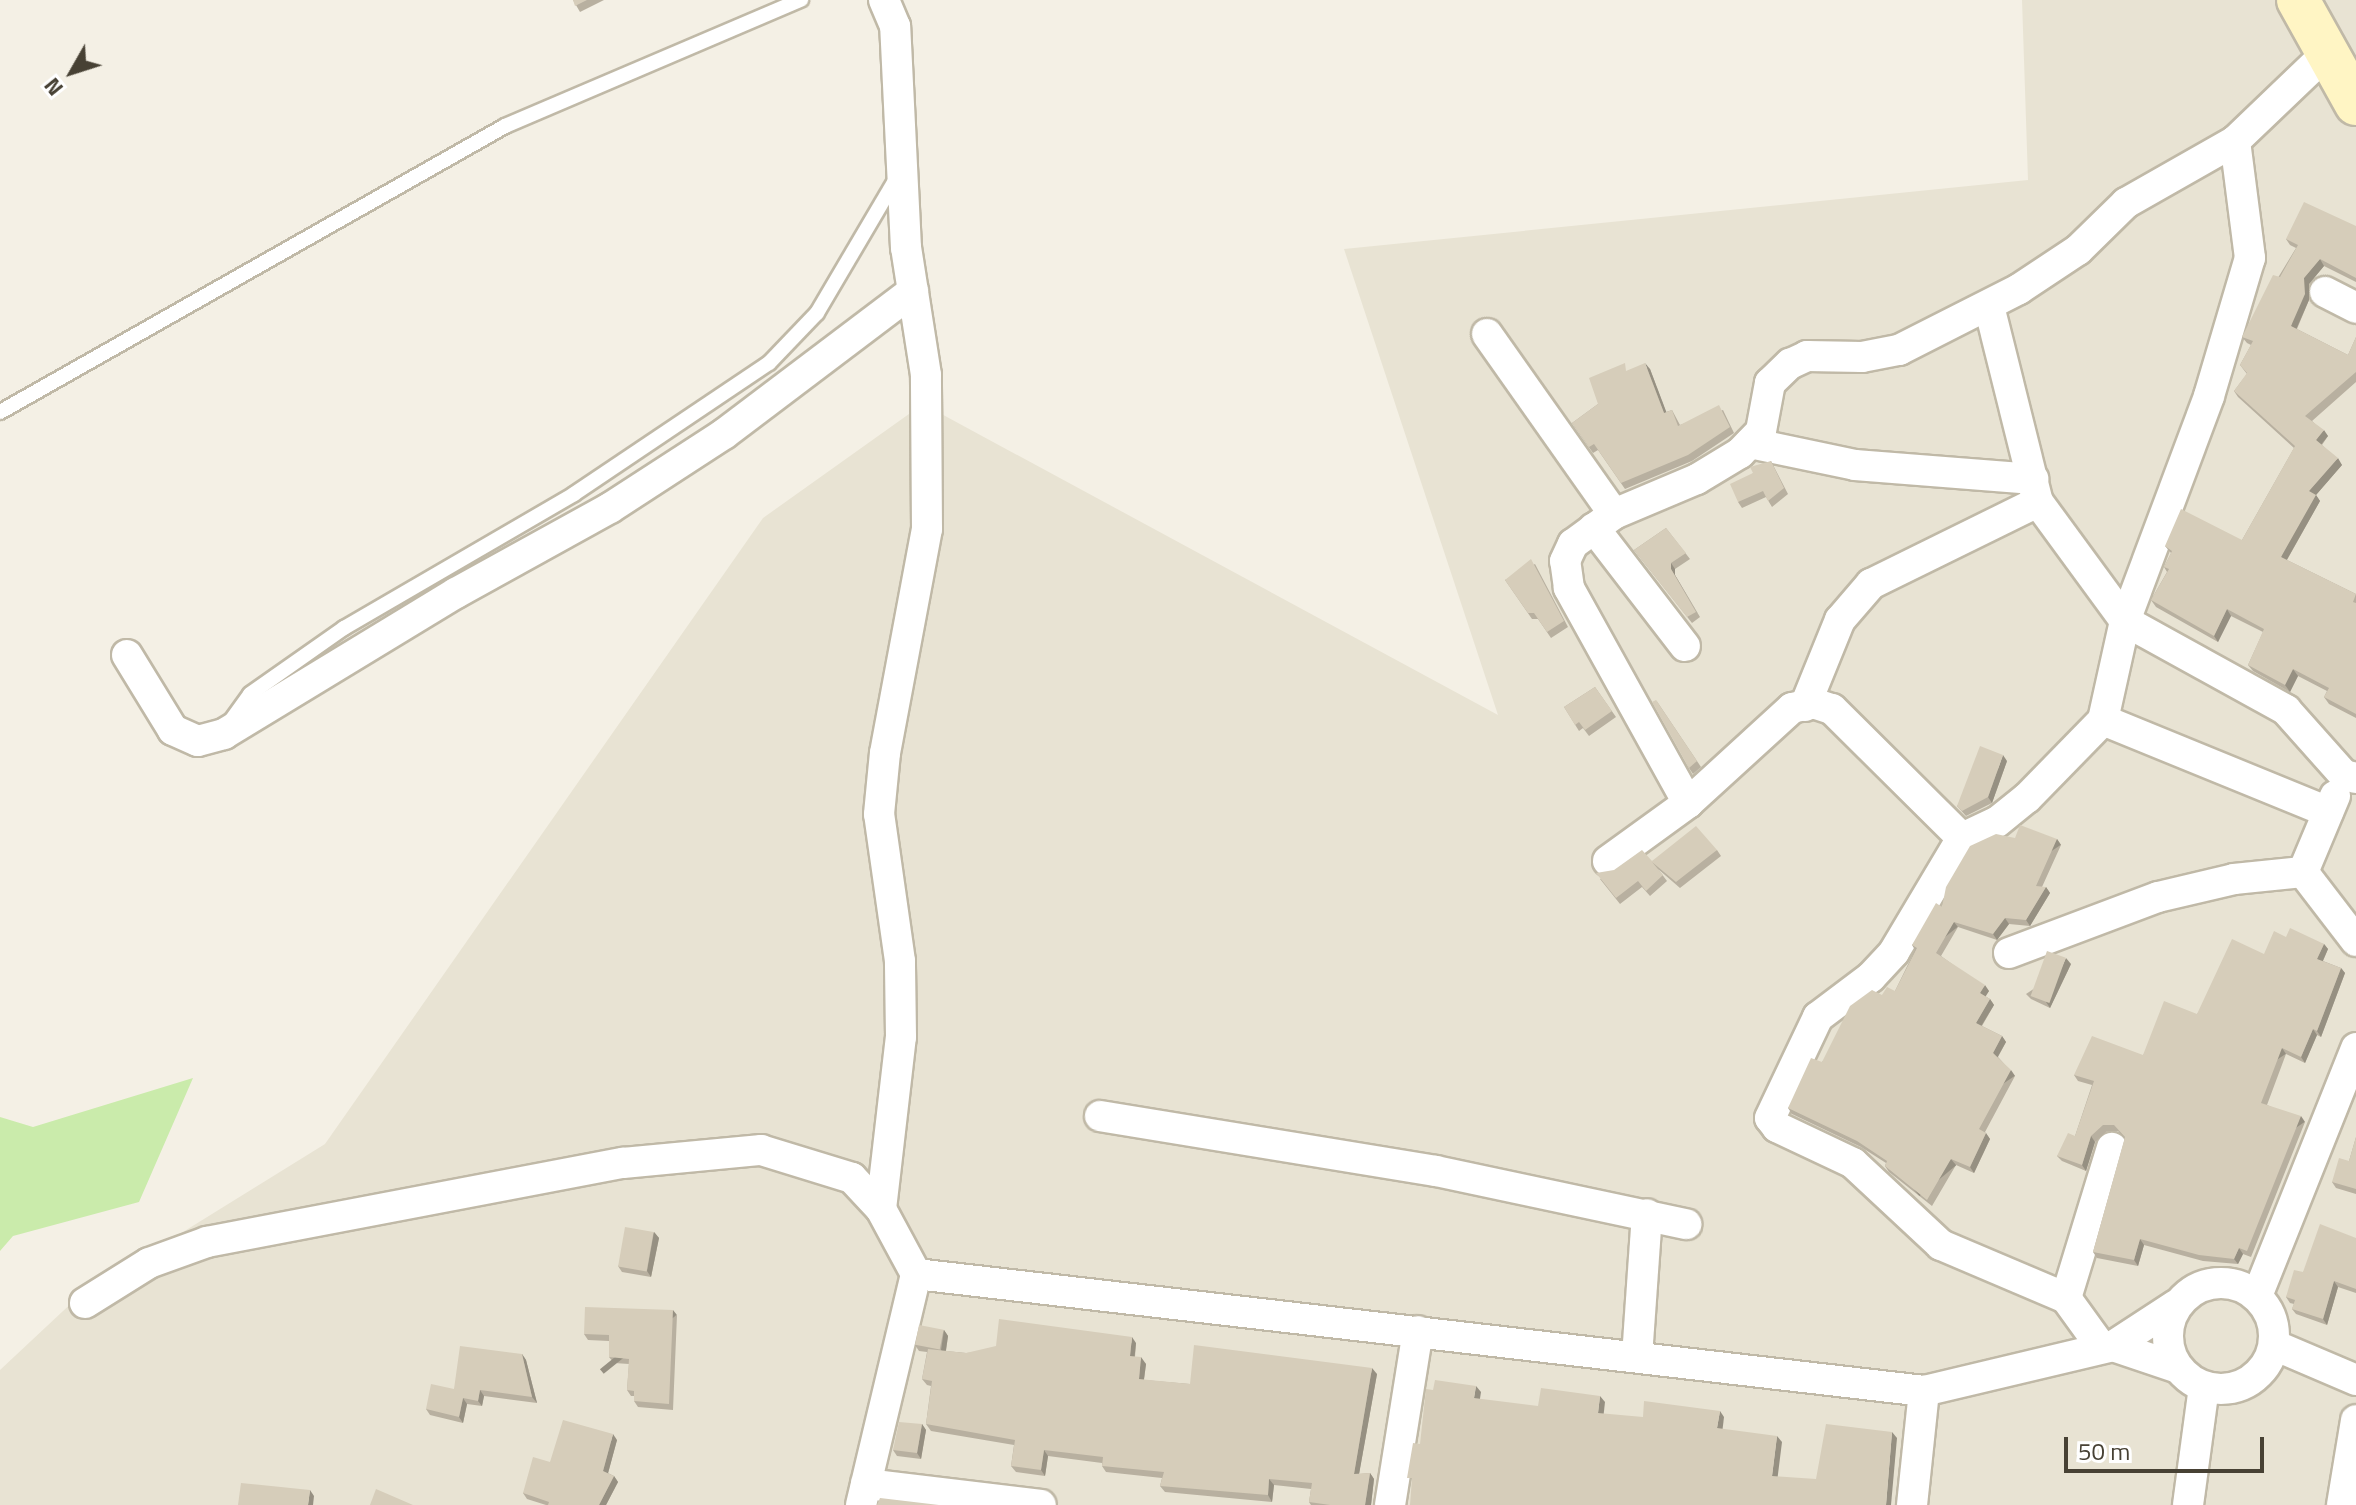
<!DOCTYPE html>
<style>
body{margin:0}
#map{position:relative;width:2356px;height:1505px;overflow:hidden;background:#f4f0e5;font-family:"Titillium Web",sans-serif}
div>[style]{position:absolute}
.residential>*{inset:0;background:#e8e3d3}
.green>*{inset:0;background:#caebab}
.roads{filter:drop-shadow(2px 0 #c0b9a7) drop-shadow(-2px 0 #c0b9a7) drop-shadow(0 2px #c0b9a7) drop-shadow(0 -2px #c0b9a7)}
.lane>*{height:14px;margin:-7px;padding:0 7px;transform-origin:7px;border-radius:7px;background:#fff}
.street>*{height:30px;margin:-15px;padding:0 15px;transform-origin:15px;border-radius:15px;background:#fff}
.street>.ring{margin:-15px;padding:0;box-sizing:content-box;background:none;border:30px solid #fff;border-radius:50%}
.secondary>*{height:42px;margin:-21px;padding:0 21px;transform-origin:21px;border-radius:21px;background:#fff5c4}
.wall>*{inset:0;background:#b8b0a0}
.shaded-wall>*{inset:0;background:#969082;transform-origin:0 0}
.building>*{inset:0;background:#d6cdba;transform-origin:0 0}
span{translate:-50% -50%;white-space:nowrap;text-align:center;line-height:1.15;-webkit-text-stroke:6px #fff;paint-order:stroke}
.north{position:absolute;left:32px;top:32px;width:80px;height:80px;-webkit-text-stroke:6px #fff;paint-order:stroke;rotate:231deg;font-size:22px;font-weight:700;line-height:32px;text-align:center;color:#474134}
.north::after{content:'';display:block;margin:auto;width:28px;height:36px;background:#474134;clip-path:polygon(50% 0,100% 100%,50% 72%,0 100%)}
.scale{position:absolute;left:2064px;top:1437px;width:200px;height:36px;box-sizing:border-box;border:4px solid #474134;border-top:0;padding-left:10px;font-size:24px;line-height:28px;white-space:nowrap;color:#474134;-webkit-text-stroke:6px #fff;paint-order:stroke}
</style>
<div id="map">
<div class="residential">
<i style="clip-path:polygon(2022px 0,2356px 0,2356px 1505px,0 1505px,0 1370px,78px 1297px,325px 1144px,763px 518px,923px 404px,1498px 715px,1344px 249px,2028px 180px)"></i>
</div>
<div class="green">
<i style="clip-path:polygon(193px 1078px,139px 1202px,13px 1236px,0 1251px,0 1117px,33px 1127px)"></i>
</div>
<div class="roads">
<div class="lane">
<i style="left:0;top:412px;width:580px;rotate:-29.52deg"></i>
<i style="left:505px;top:126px;width:322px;rotate:-23.1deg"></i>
<i style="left:227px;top:726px;width:39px;rotate:-54deg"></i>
<i style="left:250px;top:694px;width:115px;rotate:-35.1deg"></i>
<i style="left:344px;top:628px;width:266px;rotate:-30.2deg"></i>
<i style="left:574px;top:494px;width:235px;rotate:-33.9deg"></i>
<i style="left:769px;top:363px;width:69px;rotate:-46.2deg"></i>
<i style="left:817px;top:313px;width:161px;rotate:-59.5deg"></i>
</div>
<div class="street">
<i style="left:2325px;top:292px;width:35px;rotate:27deg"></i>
<i style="left:1989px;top:306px;width:202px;rotate:76deg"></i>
<i style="left:2038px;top:502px;width:147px;rotate:53.8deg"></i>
<i style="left:2125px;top:621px;width:184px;rotate:28.9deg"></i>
<i style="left:2286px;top:710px;width:87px;rotate:48.3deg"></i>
<i style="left:2344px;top:775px;width:12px;rotate:14deg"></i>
<i style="left:1487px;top:334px;width:220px;rotate:54.8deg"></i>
<i style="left:1750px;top:443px;width:107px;rotate:11.8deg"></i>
<i style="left:1855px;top:465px;width:179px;rotate:4.5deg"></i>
<i style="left:1594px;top:528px;width:149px;rotate:52.4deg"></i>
<i style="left:127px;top:655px;width:88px;rotate:58.5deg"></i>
<i style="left:173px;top:730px;width:27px;rotate:24deg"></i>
<i style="left:198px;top:741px;width:27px;rotate:-15deg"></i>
<i style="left:224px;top:734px;width:271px;rotate:-31.3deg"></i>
<i style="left:456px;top:593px;width:176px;rotate:-28.9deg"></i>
<i style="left:610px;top:508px;width:136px;rotate:-33deg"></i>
<i style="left:724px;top:434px;width:237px;rotate:-37.1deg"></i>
<i style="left:1805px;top:706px;width:93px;rotate:-67.9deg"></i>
<i style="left:1840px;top:620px;width:48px;rotate:-49.3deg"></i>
<i style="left:1871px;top:584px;width:186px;rotate:-26.2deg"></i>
<i style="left:2103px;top:720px;width:243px;rotate:22.2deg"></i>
<i style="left:2335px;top:796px;width:82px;rotate:112.8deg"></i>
<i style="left:2303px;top:872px;width:87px;rotate:52.5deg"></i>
<i style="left:1688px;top:803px;width:246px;rotate:-119deg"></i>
<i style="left:1569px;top:588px;width:27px;rotate:-98deg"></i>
<i style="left:1565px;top:561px;width:19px;rotate:-65deg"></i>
<i style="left:1573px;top:544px;width:51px;rotate:-36.2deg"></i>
<i style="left:1614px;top:514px;width:90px;rotate:-22.9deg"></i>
<i style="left:1697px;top:479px;width:50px;rotate:-31.2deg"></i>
<i style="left:1740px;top:453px;width:30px;rotate:-46deg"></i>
<i style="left:1761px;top:431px;width:49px;rotate:-79.4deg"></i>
<i style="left:1770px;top:383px;width:28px;rotate:-44deg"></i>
<i style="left:1790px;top:364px;width:19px;rotate:-25deg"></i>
<i style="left:1807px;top:356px;width:55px;rotate:1deg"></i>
<i style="left:1862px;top:357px;width:38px;rotate:-11deg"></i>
<i style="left:1899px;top:350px;width:135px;rotate:-26.9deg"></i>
<i style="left:2019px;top:289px;width:71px;rotate:-33.5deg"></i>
<i style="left:2078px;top:250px;width:67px;rotate:-44.4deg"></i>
<i style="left:2126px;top:203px;width:125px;rotate:-29.6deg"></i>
<i style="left:2235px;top:141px;width:126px;rotate:-43.7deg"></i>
<i style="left:1608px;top:861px;width:99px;rotate:-35.9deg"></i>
<i style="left:1688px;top:803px;width:141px;rotate:-42.4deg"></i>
<i style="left:1792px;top:708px;width:22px;rotate:-13deg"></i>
<i style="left:1813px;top:703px;width:20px;rotate:18deg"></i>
<i style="left:1832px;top:709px;width:183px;rotate:44.8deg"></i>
<i style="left:2009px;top:953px;width:159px;rotate:-20.6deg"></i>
<i style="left:2158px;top:897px;width:78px;rotate:-13.3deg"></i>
<i style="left:2234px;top:879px;width:69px;rotate:-5.8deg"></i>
<i style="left:1100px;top:1116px;width:340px;rotate:9.3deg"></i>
<i style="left:1436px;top:1171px;width:256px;rotate:12deg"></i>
<i style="left:916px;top:1274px;width:1015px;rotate:6.62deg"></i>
<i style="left:1924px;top:1391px;width:194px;rotate:-13.4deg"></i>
<i style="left:2113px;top:1346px;width:75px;rotate:-33.1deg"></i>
<i class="ring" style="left:2168px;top:1283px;width:76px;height:76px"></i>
<i style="left:2257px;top:1296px;width:267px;rotate:-68.2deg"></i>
<i style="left:2066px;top:1298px;width:157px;rotate:-73deg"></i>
<i style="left:85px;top:1303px;width:75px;rotate:-32deg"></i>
<i style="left:149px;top:1263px;width:62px;rotate:-19.9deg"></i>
<i style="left:207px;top:1242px;width:423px;rotate:-10.8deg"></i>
<i style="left:623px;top:1163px;width:139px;rotate:-5.4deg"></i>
<i style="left:761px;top:1150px;width:95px;rotate:17.1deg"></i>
<i style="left:852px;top:1178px;width:42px;rotate:46.9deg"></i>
<i style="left:2274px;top:1345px;width:89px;rotate:23.1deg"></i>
<i style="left:2113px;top:1346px;width:69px;rotate:18.7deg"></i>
<i style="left:2102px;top:1348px;width:62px;rotate:-125.8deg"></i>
<i style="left:2066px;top:1298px;width:136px;rotate:-157deg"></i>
<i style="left:1941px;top:1245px;width:120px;rotate:-137deg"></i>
<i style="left:1853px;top:1163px;width:84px;rotate:-154.7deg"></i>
<i style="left:1777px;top:1127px;width:11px;rotate:-128deg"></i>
<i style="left:1770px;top:1118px;width:112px;rotate:-64.6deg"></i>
<i style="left:1818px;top:1017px;width:66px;rotate:-37deg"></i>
<i style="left:1871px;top:977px;width:34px;rotate:-47deg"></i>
<i style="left:1894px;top:952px;width:133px;rotate:-59.2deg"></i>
<i style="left:1962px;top:838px;width:38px;rotate:-25deg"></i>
<i style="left:1997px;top:822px;width:38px;rotate:-39deg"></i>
<i style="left:2027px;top:798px;width:109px;rotate:-45.7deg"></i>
<i style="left:2103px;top:720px;width:101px;rotate:-77.5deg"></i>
<i style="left:2125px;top:621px;width:240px;rotate:-69.5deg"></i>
<i style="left:2209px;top:396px;width:144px;rotate:-73.5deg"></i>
<i style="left:2250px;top:258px;width:118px;rotate:-97.3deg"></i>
<i style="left:1637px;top:1357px;width:143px;rotate:-86deg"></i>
<i style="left:866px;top:1484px;width:176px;rotate:6.8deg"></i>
<i style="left:861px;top:1505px;width:237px;rotate:-76.6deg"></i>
<i style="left:916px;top:1274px;width:74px;rotate:-118.3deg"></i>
<i style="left:881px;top:1209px;width:173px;rotate:-83.4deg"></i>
<i style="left:901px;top:1037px;width:76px;rotate:-90.8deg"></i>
<i style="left:900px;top:961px;width:148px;rotate:-98.1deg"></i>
<i style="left:879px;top:814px;width:61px;rotate:-84.4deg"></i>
<i style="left:885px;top:753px;width:228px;rotate:-79.4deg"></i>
<i style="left:927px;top:529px;width:154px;rotate:-90.4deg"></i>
<i style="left:926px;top:375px;width:129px;rotate:-98.9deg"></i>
<i style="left:906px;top:248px;width:222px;rotate:-92.8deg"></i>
<i style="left:895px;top:26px;width:28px;rotate:-113deg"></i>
<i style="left:1390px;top:1505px;width:176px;rotate:-80.9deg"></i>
<i style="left:1912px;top:1505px;width:115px;rotate:-84deg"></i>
<i style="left:2188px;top:1505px;width:119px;rotate:-82.3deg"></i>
<i style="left:2342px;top:1505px;width:86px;rotate:-80.6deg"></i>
</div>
<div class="secondary">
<i style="left:2298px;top:0;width:119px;rotate:60.9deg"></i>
</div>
</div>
<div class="wall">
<i style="clip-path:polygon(573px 0,604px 0,580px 12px)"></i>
<i style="clip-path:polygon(2356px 226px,2356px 282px,2324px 266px,2309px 284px,2309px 300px,2297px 329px,2348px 355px,2356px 337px,2356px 382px,2312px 421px,2328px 436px,2322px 445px,2342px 465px,2316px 495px,2320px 501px,2287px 560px,2356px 594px,2356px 718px,2329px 704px,2324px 697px,2327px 691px,2298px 676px,2290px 692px,2253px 671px,2248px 665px,2263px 632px,2231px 616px,2218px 642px,2156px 607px,2151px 600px,2167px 572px,2164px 567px,2171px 553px,2165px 546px,2242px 540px,2294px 448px,2238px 397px,2234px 391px,2247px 374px,2240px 365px,2251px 345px,2247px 343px,2242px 337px,2296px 248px,2290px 245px,2286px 239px)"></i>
<i style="clip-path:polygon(1650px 369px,1666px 412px,1672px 410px,1680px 425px,1723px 410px,1734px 433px,1692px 461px,1625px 489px,1598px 450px,1593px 453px,1572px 423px,1598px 404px,1629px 370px)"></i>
<i style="clip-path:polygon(1771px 461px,1788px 494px,1772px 507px,1766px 497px,1742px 508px,1738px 502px,1753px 473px)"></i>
<i style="clip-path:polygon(1666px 528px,1690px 559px,1675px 569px,1675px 575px,1700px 617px,1692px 623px,1634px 550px)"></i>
<i style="clip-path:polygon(1535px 564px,1568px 627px,1551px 638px,1538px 619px,1532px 619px,1505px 580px)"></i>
<i style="clip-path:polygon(1595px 687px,1616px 717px,1589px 736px,1583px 728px,1579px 731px,1564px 707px)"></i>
<i style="clip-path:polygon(1656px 700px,1701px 767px,1693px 774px,1689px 768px)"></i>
<i style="clip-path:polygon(2007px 761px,1992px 803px,1966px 816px,1957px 806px)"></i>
<i style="clip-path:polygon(2057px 839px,2061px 845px,2042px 887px,2046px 887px,2050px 893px,2030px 926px,2009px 924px,1997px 940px,1958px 927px,1941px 956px,1989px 991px,1985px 996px,1990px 999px,1994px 1005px,1982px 1026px,2002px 1036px,2006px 1042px,1998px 1057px,2015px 1076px,1985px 1132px,1990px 1139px,1974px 1173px,1956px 1165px,1932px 1206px,1889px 1172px,1885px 1166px,1886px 1163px,1861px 1147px,1792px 1114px,1788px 1108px,1822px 1062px,1882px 995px,1895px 991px,1915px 950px,1912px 945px,1942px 907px)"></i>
<i style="clip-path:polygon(1717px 850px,1721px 856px,1680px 888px,1658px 869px,1667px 881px,1650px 896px,1642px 887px,1620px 904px,1600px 879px,1652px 861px)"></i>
<i style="clip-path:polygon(2286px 937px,2324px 944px,2328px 949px,2323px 961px,2341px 968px,2345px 973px,2321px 1037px,2317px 1035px,2305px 1063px,2286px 1054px,2267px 1105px,2305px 1122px,2251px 1257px,2243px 1254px,2238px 1264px,2203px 1261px,2144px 1245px,2138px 1266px,2097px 1258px,2093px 1252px,2125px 1138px,2118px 1131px,2107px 1131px,2095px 1142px,2086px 1171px,2062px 1161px,2057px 1156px,2075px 1136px,2092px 1085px,2078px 1081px,2074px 1075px,2143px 1055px,2197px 1014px)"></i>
<i style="clip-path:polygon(2071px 964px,2050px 1008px,2031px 999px,2026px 994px)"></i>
<i style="clip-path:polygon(2356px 1137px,2356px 1194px,2336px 1188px,2332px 1182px,2349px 1161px)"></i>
<i style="clip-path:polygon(654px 1232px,659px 1238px,651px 1277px,622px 1272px,618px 1266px)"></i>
<i style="clip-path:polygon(2356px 1238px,2356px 1293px,2338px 1287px,2327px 1325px,2296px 1314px,2292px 1309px,2294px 1304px,2290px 1303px,2286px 1297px,2303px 1272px)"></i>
<i style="clip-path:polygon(677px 1315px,673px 1410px,638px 1407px,634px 1401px,634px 1396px,631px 1396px,627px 1390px,629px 1364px,614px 1363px,609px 1357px,609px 1341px,588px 1340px,584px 1334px)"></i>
<i style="clip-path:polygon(944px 1330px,948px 1336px,946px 1351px,966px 1353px,1136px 1343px,1135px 1357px,1146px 1364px,1144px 1380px,1190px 1384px,1377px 1374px,1359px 1474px,1370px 1473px,1374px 1479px,1371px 1505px,1311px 1505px,1309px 1502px,1311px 1489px,1274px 1485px,1272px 1502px,1165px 1492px,1160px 1486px,1162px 1478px,1106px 1472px,1102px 1466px,1102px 1463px,1048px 1456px,1045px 1476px,1016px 1472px,1011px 1466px,1014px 1445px,931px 1431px,926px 1424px,931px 1386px,927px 1385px,922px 1379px,927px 1352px,919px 1351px,915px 1345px)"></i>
<i style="clip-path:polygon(522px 1354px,526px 1360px,537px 1403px,484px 1396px,482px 1406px,467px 1404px,463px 1423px,430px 1415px,426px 1409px,454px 1389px)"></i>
<i style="clip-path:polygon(922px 1424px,926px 1430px,921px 1459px,897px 1456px,893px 1450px)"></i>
<i style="clip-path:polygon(617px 1440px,608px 1473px,614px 1476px,618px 1482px,606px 1505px,546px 1505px,527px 1499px,523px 1493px,550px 1462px)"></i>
</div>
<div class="shaded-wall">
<i style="clip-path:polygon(2320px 259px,2324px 266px,2309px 284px,2309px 300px,2295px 332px,2291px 326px,2304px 278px)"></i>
<i style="clip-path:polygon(1645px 363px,1650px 369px,1669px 419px,1664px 413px)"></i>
<i style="clip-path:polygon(2324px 430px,2328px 436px,2320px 446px,2316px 440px)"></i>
<i style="clip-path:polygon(2338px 458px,2342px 465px,2316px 495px,2320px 501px,2285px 563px,2281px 557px,2309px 491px)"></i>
<i style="clip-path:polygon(1671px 563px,1675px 569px,1675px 575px,1700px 617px,1671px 569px)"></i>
<i style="clip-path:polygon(2227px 609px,2231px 616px,2218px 642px,2214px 636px)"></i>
<i style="clip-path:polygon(2293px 669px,2298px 676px,2290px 692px,2285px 685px)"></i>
<i style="clip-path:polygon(2003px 755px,2007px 761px,1992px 803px,1988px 797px)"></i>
<i style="left:2057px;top:839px;width:7px;height:51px;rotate:56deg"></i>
<i style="clip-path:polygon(2046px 887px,2050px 893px,2030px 926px,2026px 920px)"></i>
<i style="clip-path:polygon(2005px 918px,2009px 924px,1997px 940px,1993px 934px)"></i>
<i style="left:1954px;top:922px;width:6px;height:36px;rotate:51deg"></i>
<i style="clip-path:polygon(2324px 944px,2328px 949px,2321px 965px,2317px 959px)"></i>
<i style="clip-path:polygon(2066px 958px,2071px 964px,2050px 1008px,2046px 1002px)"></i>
<i style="clip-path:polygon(2341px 968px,2345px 973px,2321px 1037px,2317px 1031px)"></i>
<i style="clip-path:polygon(1985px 985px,1989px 991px,1984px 999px,1980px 993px)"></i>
<i style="clip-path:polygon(1990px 999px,1994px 1005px,1980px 1028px,1976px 1023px)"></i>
<i style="clip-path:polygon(2313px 1029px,2317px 1035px,2305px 1063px,2301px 1057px)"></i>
<i style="clip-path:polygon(2002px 1036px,2006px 1042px,1997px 1058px,1993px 1053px)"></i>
<i style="left:2282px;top:1048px;width:7px;height:59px;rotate:56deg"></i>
<i style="left:2011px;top:1070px;width:7px;height:67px;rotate:56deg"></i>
<i style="left:2301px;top:1116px;width:7px;height:145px;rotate:56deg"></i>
<i style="clip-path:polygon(1986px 1133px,1990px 1139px,1974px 1173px,1970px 1167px)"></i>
<i style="clip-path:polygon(2091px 1136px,2095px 1142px,2086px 1171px,2082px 1165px)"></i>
<i style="left:1951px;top:1159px;width:8px;height:48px;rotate:50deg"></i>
<i style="clip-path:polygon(654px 1232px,659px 1238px,651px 1277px,647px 1271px)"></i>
<i style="clip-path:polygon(2140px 1239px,2144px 1245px,2138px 1266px,2134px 1260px)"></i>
<i style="clip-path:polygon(2239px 1248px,2243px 1254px,2238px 1264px,2234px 1259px)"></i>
<i style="clip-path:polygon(2334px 1281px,2338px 1287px,2327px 1325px,2323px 1319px)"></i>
<i style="left:673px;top:1310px;width:6px;height:94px;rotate:51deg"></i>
<i style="clip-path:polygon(944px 1330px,948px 1336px,945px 1356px,941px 1350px)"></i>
<i style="clip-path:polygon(1132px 1337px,1136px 1343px,1134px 1362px,1130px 1356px)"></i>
<i style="clip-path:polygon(522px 1354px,526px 1360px,537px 1403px,532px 1397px)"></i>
<i style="clip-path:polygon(1141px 1357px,1146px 1364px,1143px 1386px,1139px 1379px)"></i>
<i style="clip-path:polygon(1372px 1368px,1377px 1374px,1358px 1480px,1354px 1474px)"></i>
<i style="clip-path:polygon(1476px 1386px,1481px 1392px,1479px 1405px,1474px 1398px)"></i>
<i style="clip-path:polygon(480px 1390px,484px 1396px,482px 1406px,478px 1401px)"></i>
<i style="clip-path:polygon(1600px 1396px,1605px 1402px,1603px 1420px,1598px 1413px)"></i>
<i style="clip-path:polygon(463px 1398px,467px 1404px,463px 1423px,459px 1417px)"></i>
<i style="clip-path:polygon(1720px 1411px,1724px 1417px,1722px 1434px,1717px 1428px)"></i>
<i style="clip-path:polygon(922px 1424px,926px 1430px,921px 1459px,917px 1453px)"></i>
<i style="clip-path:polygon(1892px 1432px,1897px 1438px,1891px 1505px,1886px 1505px)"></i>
<i style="clip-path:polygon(613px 1434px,617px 1440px,607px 1477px,603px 1471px)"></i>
<i style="clip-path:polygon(1777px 1436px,1782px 1442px,1777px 1482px,1772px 1476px)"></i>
<i style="clip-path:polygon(1044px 1450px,1048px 1456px,1045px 1476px,1041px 1470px)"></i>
<i style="clip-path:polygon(1370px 1473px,1374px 1479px,1371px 1505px,1365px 1505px)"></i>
<i style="clip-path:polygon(614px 1476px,618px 1482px,606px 1505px,599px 1505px)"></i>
<i style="clip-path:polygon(1269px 1479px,1274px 1485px,1272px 1502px,1268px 1495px)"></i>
<i style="clip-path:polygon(310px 1490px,314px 1496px,313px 1505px,308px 1505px)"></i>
</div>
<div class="building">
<i style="clip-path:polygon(573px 0,587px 0,575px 6px)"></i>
<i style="clip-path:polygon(2304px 202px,2356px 226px,2356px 278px,2320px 259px,2304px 278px,2305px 294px,2291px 326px,2348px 355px,2356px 337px,2356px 372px,2305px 416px,2324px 430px,2316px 440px,2338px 458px,2309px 491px,2316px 495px,2281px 557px,2356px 594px,2353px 602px,2356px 603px,2356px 714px,2324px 697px,2329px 688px,2293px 669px,2285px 685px,2248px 665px,2264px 629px,2227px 609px,2214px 636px,2151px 600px,2169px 569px,2164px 567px,2172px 551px,2165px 546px,2181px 509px,2242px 540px,2295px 446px,2234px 391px,2247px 373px,2240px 365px,2253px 341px,2242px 337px,2273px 275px,2280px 277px,2298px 245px,2286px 239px)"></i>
<i style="clip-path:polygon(1625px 363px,1626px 371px,1645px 363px,1664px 413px,1672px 410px,1678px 426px,1719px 405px,1730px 427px,1688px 455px,1621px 483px,1594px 444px,1589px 447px,1572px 423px,1598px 404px,1589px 378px)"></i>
<i style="clip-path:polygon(1771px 461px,1784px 488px,1768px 501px,1763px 491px,1738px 502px,1730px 484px,1753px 473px,1750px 467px)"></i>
<i style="clip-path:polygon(1666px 528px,1686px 553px,1671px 563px,1671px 569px,1696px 612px,1687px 617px,1634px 550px)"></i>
<i style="clip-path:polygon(1531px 559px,1564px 621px,1547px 632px,1534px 613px,1528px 613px,1505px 580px)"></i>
<i style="clip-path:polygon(1595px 687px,1612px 711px,1585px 730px,1579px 722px,1575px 725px,1564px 707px)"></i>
<i style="clip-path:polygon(1656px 700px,1697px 761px,1689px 768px,1652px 702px)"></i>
<i style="clip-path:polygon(1980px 746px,2003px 755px,1988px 797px,1962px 811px,1957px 806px)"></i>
<i style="clip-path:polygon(2020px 825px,2057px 839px,2036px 886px,2046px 887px,2026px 920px,2005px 918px,1993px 934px,1954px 922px,1936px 953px,1985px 985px,1980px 993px,1990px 999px,1976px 1023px,2002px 1036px,1993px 1053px,2011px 1070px,1979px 1129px,1986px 1133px,1970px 1167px,1951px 1159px,1927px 1200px,1885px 1166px,1887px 1161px,1857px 1141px,1788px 1108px,1811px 1058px,1822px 1062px,1850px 1006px,1872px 990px,1882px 995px,1887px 987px,1895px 991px,1917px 948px,1912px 945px,1936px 903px,1942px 907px,1946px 887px,1970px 846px,1996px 834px,2015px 838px)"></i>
<i style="clip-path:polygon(1696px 826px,1717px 850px,1676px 882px,1652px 862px,1663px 875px,1646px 891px,1638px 881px,1616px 898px,1596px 873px,1614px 870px,1642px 850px,1652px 861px)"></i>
<i style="clip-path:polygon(2290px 928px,2324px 944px,2317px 959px,2341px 968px,2317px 1031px,2313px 1029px,2301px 1057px,2282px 1048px,2261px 1103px,2301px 1116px,2247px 1251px,2239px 1248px,2234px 1259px,2199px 1255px,2140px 1239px,2134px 1260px,2093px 1252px,2125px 1137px,2114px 1125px,2103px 1125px,2091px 1136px,2082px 1165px,2057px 1156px,2068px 1133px,2075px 1136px,2094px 1081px,2074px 1075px,2092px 1036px,2143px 1055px,2164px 1001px,2197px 1014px,2232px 939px,2264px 954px,2274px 931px,2286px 937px)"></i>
<i style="left:2047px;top:951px;width:20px;height:48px;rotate:20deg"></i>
<i style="clip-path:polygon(2356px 1137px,2356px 1189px,2332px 1182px,2339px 1158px,2349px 1161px)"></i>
<i style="clip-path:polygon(2320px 1224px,2356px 1238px,2356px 1289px,2334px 1281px,2323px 1319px,2292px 1309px,2295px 1300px,2286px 1297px,2294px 1270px,2303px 1272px)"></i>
<i style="left:625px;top:1227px;width:29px;height:40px;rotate:10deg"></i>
<i style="clip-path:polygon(585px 1307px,673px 1310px,669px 1404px,634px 1401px,634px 1391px,627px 1390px,629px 1359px,609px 1357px,609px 1335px,584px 1334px)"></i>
<i style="clip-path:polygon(999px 1319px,1132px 1337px,1130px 1356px,1141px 1357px,1139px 1379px,1190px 1384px,1194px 1345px,1372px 1368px,1354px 1474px,1370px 1473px,1365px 1505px,1330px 1505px,1309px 1502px,1312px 1483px,1269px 1479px,1268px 1495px,1160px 1486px,1164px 1472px,1102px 1466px,1103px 1457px,1044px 1450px,1041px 1470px,1011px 1466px,1015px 1440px,926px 1424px,932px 1381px,922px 1379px,928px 1349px,966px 1353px,996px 1346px)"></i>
<i style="left:919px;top:1325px;width:25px;height:20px;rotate:11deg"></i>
<i style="clip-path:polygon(460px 1346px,522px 1354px,532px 1397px,480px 1390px,478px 1401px,463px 1398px,459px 1417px,426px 1409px,431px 1384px,454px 1389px)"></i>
<i style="clip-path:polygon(1435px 1380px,1476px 1386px,1474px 1398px,1538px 1406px,1541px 1388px,1600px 1396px,1598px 1413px,1643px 1417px,1644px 1401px,1720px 1411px,1717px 1428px,1777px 1436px,1772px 1476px,1816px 1479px,1826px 1424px,1892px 1432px,1886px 1505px,1410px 1505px,1412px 1478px,1407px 1478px,1413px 1443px,1420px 1444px,1426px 1389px,1433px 1390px)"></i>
<i style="clip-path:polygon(563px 1420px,613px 1434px,603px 1471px,614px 1476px,599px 1505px,548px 1505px,549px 1502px,523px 1493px,533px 1457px,550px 1462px)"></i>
<i style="clip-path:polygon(899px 1422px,922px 1424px,917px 1453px,893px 1450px)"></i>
<i style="clip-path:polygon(241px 1483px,310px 1490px,308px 1505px,238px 1505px)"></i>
<i style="clip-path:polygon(376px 1489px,413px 1505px,370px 1505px)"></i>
<i style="clip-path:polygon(880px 1498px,939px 1505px,877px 1505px)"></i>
</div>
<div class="north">N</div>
<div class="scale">50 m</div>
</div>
